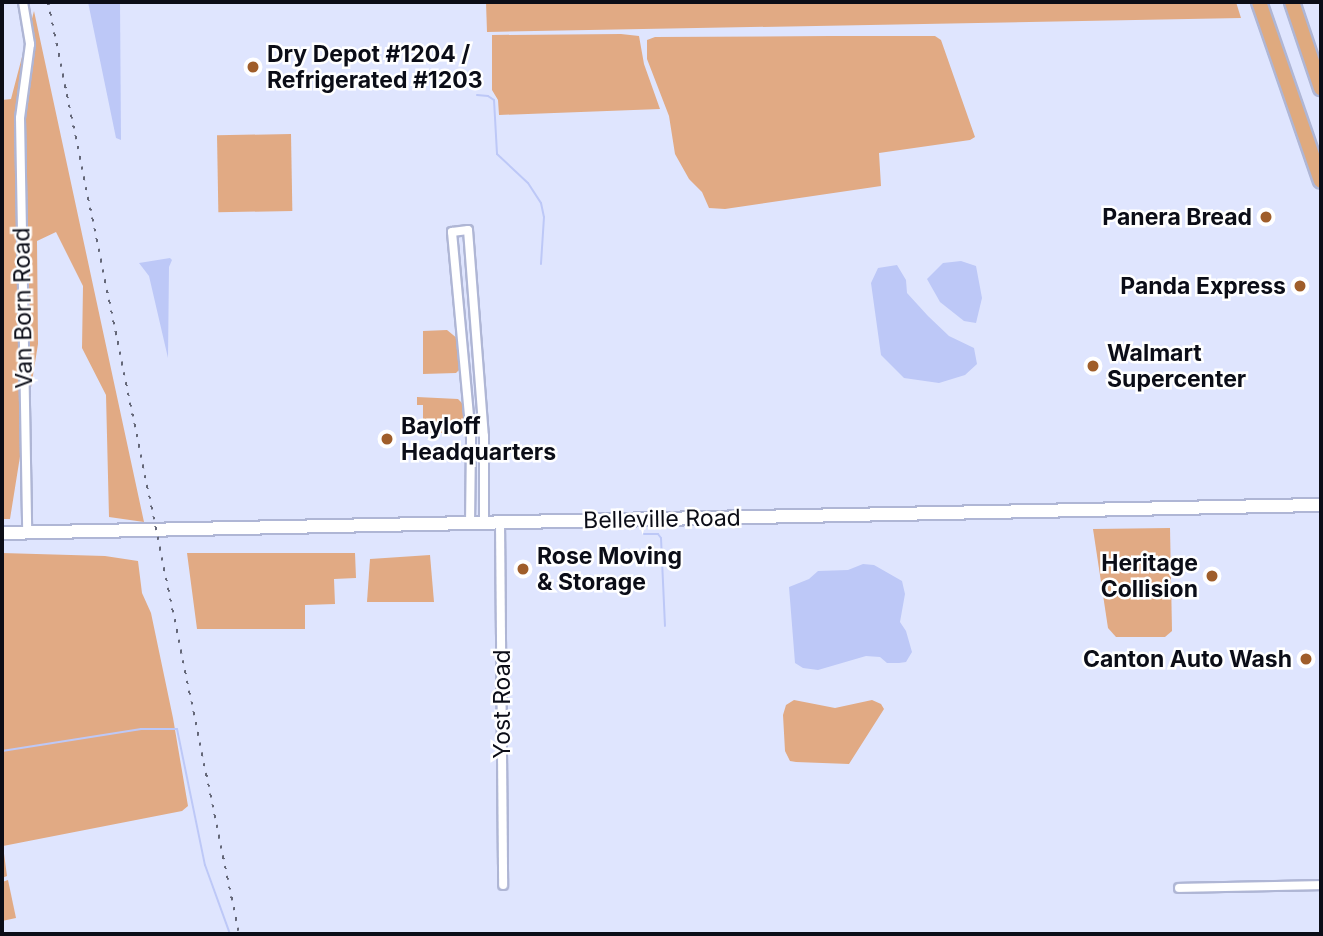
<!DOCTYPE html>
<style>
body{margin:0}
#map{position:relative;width:1323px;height:936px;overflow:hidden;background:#dfe5fe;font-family:Inter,sans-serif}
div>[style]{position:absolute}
.green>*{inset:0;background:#e1aa84;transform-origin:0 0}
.water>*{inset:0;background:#bdc8f7}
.stream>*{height:2px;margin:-1px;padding:0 1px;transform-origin:1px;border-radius:1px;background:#bdc8f7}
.roads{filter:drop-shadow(2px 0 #afb6d5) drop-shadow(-2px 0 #afb6d5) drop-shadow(0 2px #afb6d5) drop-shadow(0 -2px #afb6d5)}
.street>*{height:8px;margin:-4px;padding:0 4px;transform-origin:4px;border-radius:4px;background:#fff}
.secondary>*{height:12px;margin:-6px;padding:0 6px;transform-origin:6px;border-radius:6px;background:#fff}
.primary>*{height:14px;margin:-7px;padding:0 7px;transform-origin:7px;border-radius:7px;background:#dfaa7f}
.rail>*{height:2px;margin-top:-1px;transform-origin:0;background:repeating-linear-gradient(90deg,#646778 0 3.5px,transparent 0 10.5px)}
.dots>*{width:19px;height:19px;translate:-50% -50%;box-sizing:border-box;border:4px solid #fff;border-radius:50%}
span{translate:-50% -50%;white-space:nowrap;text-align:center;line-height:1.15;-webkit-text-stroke:5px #fff;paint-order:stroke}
.poi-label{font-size:23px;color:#0b0d17;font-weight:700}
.left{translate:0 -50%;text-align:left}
.right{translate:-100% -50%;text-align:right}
.street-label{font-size:23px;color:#0b0d17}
.frame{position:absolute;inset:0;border:4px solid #0b0d17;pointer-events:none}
</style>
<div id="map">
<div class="green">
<i style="clip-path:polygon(486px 2px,1236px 2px,1241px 18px,487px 32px)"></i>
<i style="clip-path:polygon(34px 11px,144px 522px,109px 517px,106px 395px,82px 348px,83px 286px,56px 232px,37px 241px,38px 344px,10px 519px,2px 519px,2px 100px,11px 99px)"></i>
<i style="clip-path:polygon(621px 34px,639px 36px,644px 64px,660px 109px,499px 115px,498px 100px,492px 90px,492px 35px)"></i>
<i style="clip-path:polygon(831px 36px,935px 36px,941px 40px,975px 137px,970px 140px,879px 153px,881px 186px,725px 209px,709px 208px,702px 192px,689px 179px,675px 154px,669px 116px,647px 59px,647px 40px,655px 37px)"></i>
<i style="left:291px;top:134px;width:77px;height:74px;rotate:89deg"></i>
<i style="clip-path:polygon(447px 330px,458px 339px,460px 369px,456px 373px,423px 374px,423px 331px)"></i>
<i style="clip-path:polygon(417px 397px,458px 399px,463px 404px,465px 430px,461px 433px,417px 433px,416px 427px,423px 427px,423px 405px,417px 405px)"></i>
<i style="clip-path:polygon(1170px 528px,1172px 631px,1165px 637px,1116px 637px,1108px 628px,1093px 529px)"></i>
<i style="clip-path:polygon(2px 553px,105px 556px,138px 561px,142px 593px,151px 613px,173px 718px,188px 806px,182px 811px,3px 846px,7px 876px,2px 878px)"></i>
<i style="clip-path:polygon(187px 553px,355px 553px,356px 578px,334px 579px,335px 604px,305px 605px,305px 629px,197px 629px)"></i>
<i style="clip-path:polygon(430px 555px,434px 602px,367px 602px,370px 559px)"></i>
<i style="clip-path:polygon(794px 700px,835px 708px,872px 700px,881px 704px,884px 709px,849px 764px,796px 762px,790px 761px,785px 751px,783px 715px,786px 705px)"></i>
<i style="clip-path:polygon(8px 880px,16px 918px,2px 921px,2px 882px)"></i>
</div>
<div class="water">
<i style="clip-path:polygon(88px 2px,120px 2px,121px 140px,116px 138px)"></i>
<i style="clip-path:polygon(170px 258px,172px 260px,169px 267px,168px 358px,149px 276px,139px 263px)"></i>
<i style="clip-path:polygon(961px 261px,976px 266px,982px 298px,976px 323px,964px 321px,940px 302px,927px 279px,943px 263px)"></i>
<i style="clip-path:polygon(897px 265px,906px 280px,907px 293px,928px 316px,949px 336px,974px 348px,977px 364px,965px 375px,939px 383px,904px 378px,881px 355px,871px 283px,878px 268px)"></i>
<i style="clip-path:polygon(863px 564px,874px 565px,902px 581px,905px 594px,900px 622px,906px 631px,912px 652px,906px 662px,899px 663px,887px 663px,880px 657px,866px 656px,818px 670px,803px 668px,795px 663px,789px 587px,809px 579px,818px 571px,848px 570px)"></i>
</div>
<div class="stream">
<i style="left:477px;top:95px;width:11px;rotate:5deg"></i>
<i style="left:488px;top:96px;width:7px;rotate:34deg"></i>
<i style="left:494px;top:100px;width:54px;rotate:86.8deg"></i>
<i style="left:497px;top:154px;width:42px;rotate:43.1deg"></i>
<i style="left:528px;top:183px;width:24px;rotate:57deg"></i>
<i style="left:541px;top:203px;width:14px;rotate:78deg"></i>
<i style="left:544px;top:217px;width:47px;rotate:93.7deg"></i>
<i style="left:644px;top:534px;width:14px"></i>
<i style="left:658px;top:534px;width:5px;rotate:53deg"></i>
<i style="left:661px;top:538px;width:88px;rotate:87.4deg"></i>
<i style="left:2px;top:751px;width:141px;rotate:-9deg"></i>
<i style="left:141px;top:729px;width:36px"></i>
<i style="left:177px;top:729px;width:139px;rotate:78.4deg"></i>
<i style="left:205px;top:865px;width:73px;rotate:70.1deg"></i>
</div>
<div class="roads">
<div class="street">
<i style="left:23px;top:2px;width:43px;rotate:80.5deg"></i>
<i style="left:30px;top:44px;width:75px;rotate:97.7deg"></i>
<i style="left:20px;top:118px;width:414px;rotate:89deg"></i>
<i style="left:500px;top:523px;width:362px;rotate:89.5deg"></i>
<i style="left:470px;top:524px;width:87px;rotate:-89.3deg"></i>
<i style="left:471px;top:437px;width:206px;rotate:-95.3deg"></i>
<i style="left:452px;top:232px;width:16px;rotate:-7deg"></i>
<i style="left:468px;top:230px;width:207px;rotate:85.6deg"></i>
<i style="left:484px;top:436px;width:87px;rotate:90deg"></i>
<i style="left:1179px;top:888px;width:142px;rotate:-1.2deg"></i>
</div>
<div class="secondary">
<i style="left:2px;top:533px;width:1319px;rotate:-1.22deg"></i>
</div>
<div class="primary">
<i style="left:1259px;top:2px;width:189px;rotate:70.9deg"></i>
<i style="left:1292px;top:2px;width:91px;rotate:71.4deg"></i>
</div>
</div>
<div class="rail">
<i style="left:48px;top:2px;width:951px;rotate:78.42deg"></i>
</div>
<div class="dots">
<i style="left:253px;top:67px;background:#9f5d2a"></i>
<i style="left:1266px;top:217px;background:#9f5d2a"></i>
<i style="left:1300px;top:286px;background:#9f5d2a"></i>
<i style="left:1093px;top:366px;background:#9f5d2a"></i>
<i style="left:387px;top:439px;background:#9f5d2a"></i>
<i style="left:523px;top:569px;background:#9f5d2a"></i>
<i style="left:1212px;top:576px;background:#9f5d2a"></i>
<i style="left:1306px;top:659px;background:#9f5d2a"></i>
</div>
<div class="poi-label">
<span class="left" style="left:267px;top:67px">Dry Depot #1204 /<br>Refrigerated #1203</span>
<span class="right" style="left:1252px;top:217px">Panera Bread</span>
<span class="right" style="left:1286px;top:286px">Panda Express</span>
<span class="left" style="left:1107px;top:366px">Walmart<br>Supercenter</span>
<span class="left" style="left:401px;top:439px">Bayloff<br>Headquarters</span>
<span class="left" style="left:537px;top:569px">Rose Moving<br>&amp; Storage</span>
<span class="right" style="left:1198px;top:576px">Heritage<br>Collision</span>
<span class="right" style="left:1292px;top:659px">Canton Auto Wash</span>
</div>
<div class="street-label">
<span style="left:23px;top:308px;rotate:-91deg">Van Born Road</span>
<span style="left:662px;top:519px;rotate:-1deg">Belleville Road</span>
<span style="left:502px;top:704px;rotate:-90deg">Yost Road</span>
</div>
<div class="frame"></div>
</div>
